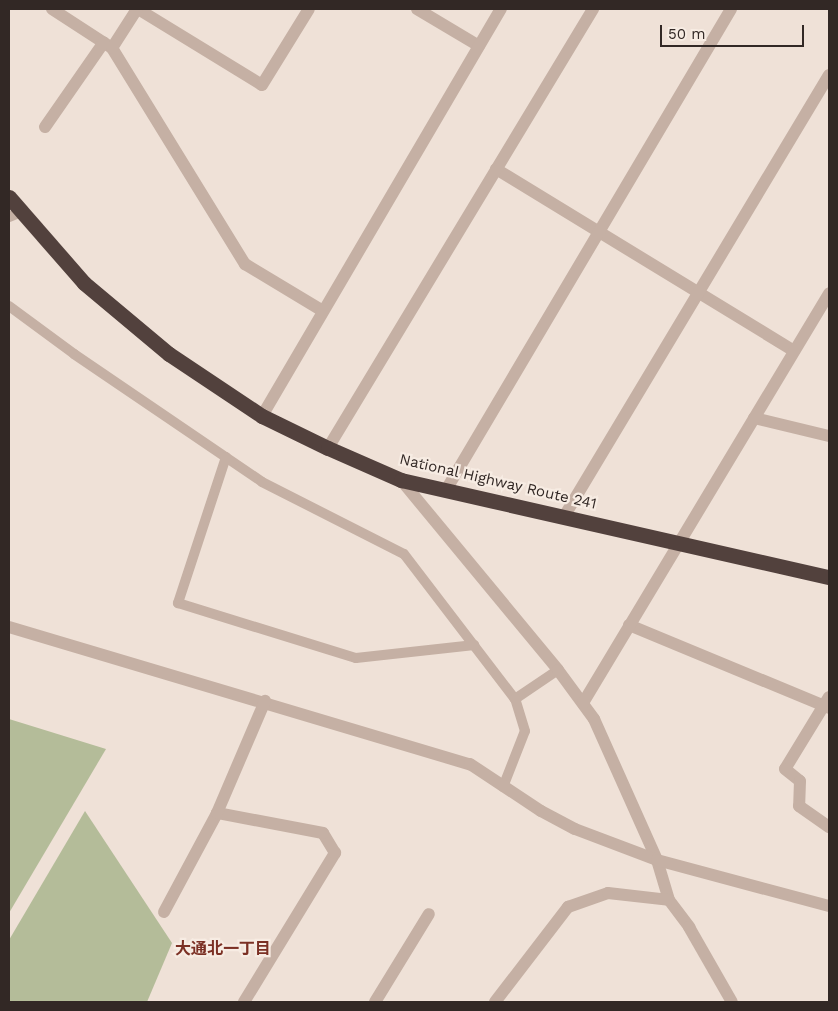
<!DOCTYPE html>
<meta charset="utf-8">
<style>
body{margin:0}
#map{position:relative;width:838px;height:1011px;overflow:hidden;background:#efe1d7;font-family:"Work Sans","Noto Sans JP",sans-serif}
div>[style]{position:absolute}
.green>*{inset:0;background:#b4bc99}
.lane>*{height:10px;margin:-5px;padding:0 5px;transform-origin:5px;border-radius:5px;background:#c5b0a4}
.street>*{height:12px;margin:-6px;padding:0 6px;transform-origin:6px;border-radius:6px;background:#c5b0a4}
.highway>*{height:15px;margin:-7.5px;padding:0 7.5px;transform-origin:7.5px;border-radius:7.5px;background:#52413d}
span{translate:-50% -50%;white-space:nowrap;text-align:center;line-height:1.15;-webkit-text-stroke:4.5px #f7ece3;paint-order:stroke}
.street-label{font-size:15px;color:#322825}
.neighbourhood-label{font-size:16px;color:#7b3024;font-weight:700}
.frame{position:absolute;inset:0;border:10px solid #322825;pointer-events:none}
.scale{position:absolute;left:660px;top:25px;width:144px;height:22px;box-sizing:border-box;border:2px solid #322825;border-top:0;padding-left:6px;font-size:15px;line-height:18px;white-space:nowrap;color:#322825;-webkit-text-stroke:4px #f7ece3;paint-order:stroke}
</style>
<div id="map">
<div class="green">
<i style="clip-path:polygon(9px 719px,106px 749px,9px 913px)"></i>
<i style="clip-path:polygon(85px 811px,172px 943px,147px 1002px,9px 1002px,9px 940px)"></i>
</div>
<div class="lane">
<i style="left:9px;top:217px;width:11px;rotate:-22deg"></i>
<i style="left:9px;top:306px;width:81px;rotate:36.4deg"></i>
<i style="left:74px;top:354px;width:227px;rotate:34.2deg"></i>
<i style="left:262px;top:482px;width:159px;rotate:26.9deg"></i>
<i style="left:404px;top:554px;width:183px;rotate:52.6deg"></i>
<i style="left:515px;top:699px;width:52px;rotate:-34deg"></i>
<i style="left:226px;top:457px;width:154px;rotate:108.2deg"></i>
<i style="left:178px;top:603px;width:186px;rotate:17.2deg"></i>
<i style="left:356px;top:658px;width:119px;rotate:-6.3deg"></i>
<i style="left:503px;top:787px;width:60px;rotate:-68.6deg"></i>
<i style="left:525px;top:731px;width:34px;rotate:-107deg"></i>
</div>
<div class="street">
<i style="left:52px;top:9px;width:72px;rotate:33deg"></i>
<i style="left:112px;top:48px;width:254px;rotate:58.4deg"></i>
<i style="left:245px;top:264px;width:91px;rotate:31.1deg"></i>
<i style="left:138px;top:9px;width:145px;rotate:31.5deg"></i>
<i style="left:262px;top:85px;width:89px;rotate:-58.3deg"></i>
<i style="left:417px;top:9px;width:72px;rotate:30.8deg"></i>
<i style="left:112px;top:48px;width:46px;rotate:-57.3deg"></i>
<i style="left:45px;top:127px;width:103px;rotate:-55.2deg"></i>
<i style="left:496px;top:169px;width:349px;rotate:31.4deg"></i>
<i style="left:262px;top:416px;width:472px;rotate:-59.6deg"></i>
<i style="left:754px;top:418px;width:77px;rotate:13.5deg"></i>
<i style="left:328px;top:448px;width:513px;rotate:-58.88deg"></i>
<i style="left:401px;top:480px;width:246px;rotate:50.4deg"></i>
<i style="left:558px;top:670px;width:61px;rotate:53.7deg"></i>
<i style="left:594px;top:719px;width:154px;rotate:65.9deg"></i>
<i style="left:657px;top:860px;width:42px;rotate:73.3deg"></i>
<i style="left:669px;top:900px;width:34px;rotate:53deg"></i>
<i style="left:689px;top:927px;width:86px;rotate:60.2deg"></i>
<i style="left:446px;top:490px;width:559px;rotate:-59.35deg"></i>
<i style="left:565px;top:515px;width:513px;rotate:-59.04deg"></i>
<i style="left:629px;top:625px;width:217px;rotate:22.5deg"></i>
<i style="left:9px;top:627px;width:481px;rotate:16.6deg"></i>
<i style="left:470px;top:764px;width:85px;rotate:33.5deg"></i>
<i style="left:541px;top:811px;width:38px;rotate:28deg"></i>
<i style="left:575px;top:829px;width:88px;rotate:20.7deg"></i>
<i style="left:657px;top:860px;width:178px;rotate:15deg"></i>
<i style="left:829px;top:697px;width:84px;rotate:121.4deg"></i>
<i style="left:785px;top:769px;width:19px;rotate:39deg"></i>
<i style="left:800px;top:781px;width:25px;rotate:92deg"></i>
<i style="left:799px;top:806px;width:37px;rotate:35deg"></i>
<i style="left:583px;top:703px;width:478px;rotate:-59deg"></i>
<i style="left:164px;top:912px;width:112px;rotate:-61.8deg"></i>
<i style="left:244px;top:1002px;width:175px;rotate:-58.6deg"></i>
<i style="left:335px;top:853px;width:23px;rotate:-121deg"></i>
<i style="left:323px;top:833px;width:108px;rotate:-169.3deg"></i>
<i style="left:217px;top:813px;width:122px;rotate:-66.8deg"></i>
<i style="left:375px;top:1002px;width:103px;rotate:-58.5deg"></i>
<i style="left:495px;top:1002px;width:120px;rotate:-52.5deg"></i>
<i style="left:568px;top:907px;width:42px;rotate:-19.3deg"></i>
<i style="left:608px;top:893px;width:61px;rotate:6.5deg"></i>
</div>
<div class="highway">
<i style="left:9px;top:197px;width:114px;rotate:48.9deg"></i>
<i style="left:84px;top:283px;width:111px;rotate:39.9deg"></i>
<i style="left:169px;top:354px;width:112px;rotate:33.7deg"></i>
<i style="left:262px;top:416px;width:73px;rotate:25.9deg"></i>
<i style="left:328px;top:448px;width:80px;rotate:23.7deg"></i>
<i style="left:401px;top:480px;width:439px;rotate:12.8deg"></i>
</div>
<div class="street-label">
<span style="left:498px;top:482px;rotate:13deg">National Highway Route 241</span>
</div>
<div class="neighbourhood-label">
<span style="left:223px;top:949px">大通北一丁目</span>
</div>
<div class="frame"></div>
<div class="scale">50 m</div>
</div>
